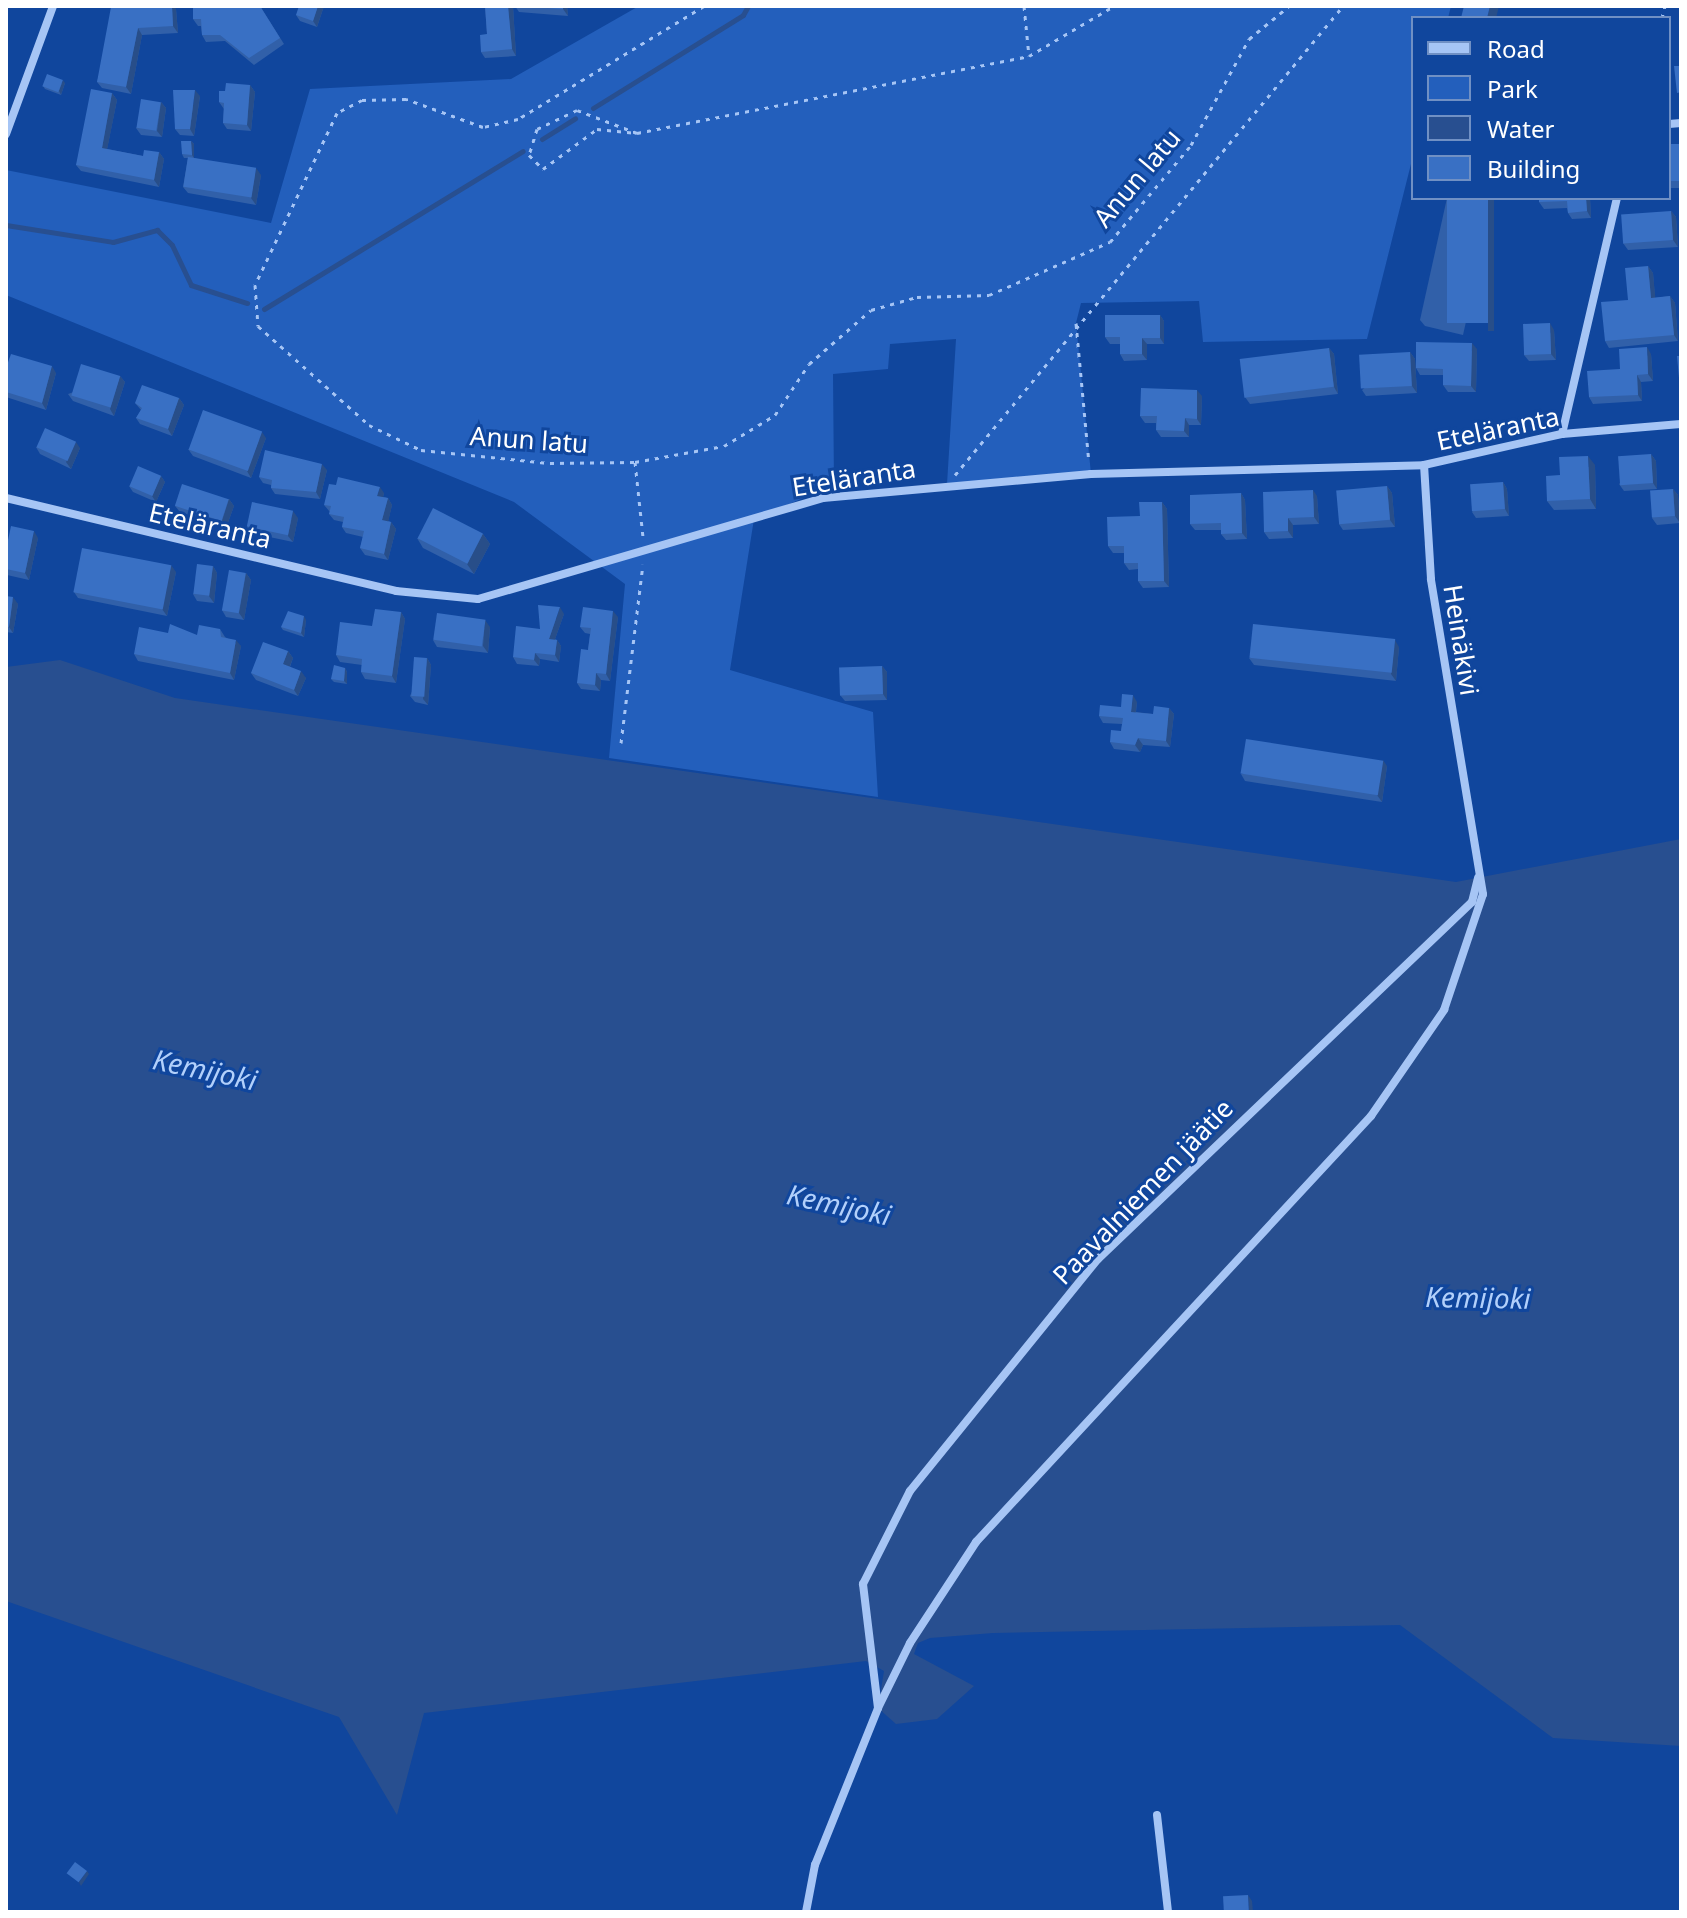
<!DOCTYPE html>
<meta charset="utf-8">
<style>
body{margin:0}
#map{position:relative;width:1687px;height:1918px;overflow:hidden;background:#10469d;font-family:"Noto Sans",sans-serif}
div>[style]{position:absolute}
.green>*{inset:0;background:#235fbc}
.water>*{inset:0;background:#284f90}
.stream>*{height:5px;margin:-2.5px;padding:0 2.5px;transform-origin:2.5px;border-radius:2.5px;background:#284f90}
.path>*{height:3px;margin-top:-1.5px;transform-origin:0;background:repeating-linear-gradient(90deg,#a6c5f5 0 4px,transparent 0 10px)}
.minor>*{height:8px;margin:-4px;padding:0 4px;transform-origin:4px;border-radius:4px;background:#a6c5f5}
.wall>*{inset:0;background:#3160a9;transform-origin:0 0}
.shaded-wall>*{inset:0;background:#284e89;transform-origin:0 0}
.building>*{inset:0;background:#3970c4;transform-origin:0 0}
span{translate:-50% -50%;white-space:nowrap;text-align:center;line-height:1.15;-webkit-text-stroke:6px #10469d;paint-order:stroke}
.street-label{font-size:26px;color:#fff}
.water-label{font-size:28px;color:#b2d0fb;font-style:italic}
.frame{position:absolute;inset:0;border:8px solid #fff;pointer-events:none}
.legend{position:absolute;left:1411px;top:16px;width:260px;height:184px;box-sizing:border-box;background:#10469d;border:2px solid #7090c4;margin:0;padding:10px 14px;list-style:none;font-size:24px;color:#fff}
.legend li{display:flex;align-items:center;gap:16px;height:40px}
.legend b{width:40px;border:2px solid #7090c4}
</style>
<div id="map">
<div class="green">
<i style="clip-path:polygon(639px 6px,1451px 6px,1448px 18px,1413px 18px,1413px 156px,1367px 339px,1203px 342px,1199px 301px,1081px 303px,1076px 323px,1091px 474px,947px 484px,956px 339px,890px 344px,888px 369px,833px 374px,834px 485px,754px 519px,730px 670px,873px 712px,878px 797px,609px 758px,625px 584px,514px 502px,6px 295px,6px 170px,271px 223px,310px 89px,511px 79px)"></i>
</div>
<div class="water">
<i style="clip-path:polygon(60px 660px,175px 698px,1456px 882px,1681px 839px,1681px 1746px,1553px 1738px,1400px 1625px,993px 1633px,930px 1638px,918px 1643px,914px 1654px,974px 1686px,937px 1719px,896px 1724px,878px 1708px,884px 1671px,866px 1661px,424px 1713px,397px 1815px,339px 1717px,6px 1601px,6px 667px)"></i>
</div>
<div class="stream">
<i style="left:593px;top:108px;width:176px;rotate:-31.8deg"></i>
<i style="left:743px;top:15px;width:10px;rotate:-61deg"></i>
<i style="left:542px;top:139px;width:39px;rotate:-32deg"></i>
<i style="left:6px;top:225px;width:108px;rotate:9deg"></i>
<i style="left:113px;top:242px;width:46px;rotate:-15.3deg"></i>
<i style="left:157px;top:230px;width:21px;rotate:45deg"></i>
<i style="left:172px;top:245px;width:44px;rotate:64.6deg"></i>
<i style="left:191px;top:285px;width:59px;rotate:17.8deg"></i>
<i style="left:264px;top:309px;width:303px;rotate:-31.4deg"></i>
</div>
<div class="path">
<i style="left:704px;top:6px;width:218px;rotate:148.7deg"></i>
<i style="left:518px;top:119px;width:36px;rotate:167deg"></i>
<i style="left:483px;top:127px;width:82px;rotate:-160deg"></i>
<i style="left:406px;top:99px;width:44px;rotate:178.7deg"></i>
<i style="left:362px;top:100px;width:28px;rotate:153deg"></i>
<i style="left:337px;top:113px;width:191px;rotate:115.5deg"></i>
<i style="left:255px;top:285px;width:41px;rotate:85.8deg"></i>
<i style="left:258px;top:326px;width:149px;rotate:41.7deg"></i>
<i style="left:369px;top:425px;width:58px;rotate:25.7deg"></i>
<i style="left:421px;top:450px;width:130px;rotate:5.8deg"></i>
<i style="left:550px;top:463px;width:85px;rotate:-0.7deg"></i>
<i style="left:635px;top:462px;width:90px;rotate:-10.2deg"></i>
<i style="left:724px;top:446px;width:60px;rotate:-31.3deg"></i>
<i style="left:775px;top:415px;width:61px;rotate:-56.3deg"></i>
<i style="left:809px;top:364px;width:82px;rotate:-41.1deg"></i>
<i style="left:871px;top:310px;width:48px;rotate:-15.8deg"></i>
<i style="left:917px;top:297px;width:72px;rotate:-1.6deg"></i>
<i style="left:989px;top:295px;width:132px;rotate:-23.7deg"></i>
<i style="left:1110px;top:242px;width:126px;rotate:-50.1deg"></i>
<i style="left:1191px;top:145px;width:121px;rotate:-61.3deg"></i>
<i style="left:1249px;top:39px;width:52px;rotate:-39.5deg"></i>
<i style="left:1024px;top:6px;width:50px;rotate:84.3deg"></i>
<i style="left:1662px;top:18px;width:12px;rotate:-76deg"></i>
<i style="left:637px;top:133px;width:64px;rotate:-159deg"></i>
<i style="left:577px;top:110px;width:44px;rotate:154.6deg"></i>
<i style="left:537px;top:129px;width:27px;rotate:107deg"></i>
<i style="left:529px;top:155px;width:20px;rotate:45deg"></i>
<i style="left:543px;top:169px;width:67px;rotate:-36.5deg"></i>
<i style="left:597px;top:129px;width:40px;rotate:5.7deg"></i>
<i style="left:637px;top:133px;width:399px;rotate:-11.1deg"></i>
<i style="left:1029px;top:56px;width:99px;rotate:-30.5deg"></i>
<i style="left:1076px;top:323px;width:140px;rotate:84.7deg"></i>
<i style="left:635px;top:462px;width:75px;rotate:83.9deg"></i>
<i style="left:955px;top:475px;width:609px;rotate:-50.4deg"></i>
<i style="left:621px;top:743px;width:180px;rotate:-83deg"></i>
</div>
<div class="minor">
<i style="left:1669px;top:124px;width:12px;rotate:-5deg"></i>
<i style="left:6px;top:134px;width:136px;rotate:-69.8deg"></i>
<i style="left:1562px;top:434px;width:242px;rotate:-76.9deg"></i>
<i style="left:6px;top:498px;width:401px;rotate:13.4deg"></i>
<i style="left:396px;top:591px;width:82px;rotate:5.6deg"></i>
<i style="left:478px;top:599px;width:359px;rotate:-16.3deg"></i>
<i style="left:823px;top:498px;width:269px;rotate:-5.1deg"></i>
<i style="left:1091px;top:474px;width:333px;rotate:-1.5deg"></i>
<i style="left:1424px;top:465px;width:141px;rotate:-12.7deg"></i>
<i style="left:1562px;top:434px;width:119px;rotate:-4.8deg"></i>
<i style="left:878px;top:1708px;width:125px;rotate:-96.9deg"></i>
<i style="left:863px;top:1584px;width:104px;rotate:-63.2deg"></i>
<i style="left:910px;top:1491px;width:299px;rotate:-51deg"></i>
<i style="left:1098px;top:1259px;width:517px;rotate:-43.67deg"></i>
<i style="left:1472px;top:902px;width:25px;rotate:-76deg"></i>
<i style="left:1157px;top:1815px;width:98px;rotate:83.5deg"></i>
<i style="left:806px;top:1912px;width:48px;rotate:-79.2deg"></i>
<i style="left:815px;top:1865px;width:169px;rotate:-68.1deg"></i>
<i style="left:878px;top:1708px;width:72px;rotate:-63.8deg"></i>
<i style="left:910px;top:1643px;width:121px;rotate:-56.8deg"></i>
<i style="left:976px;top:1542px;width:581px;rotate:-47.16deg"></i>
<i style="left:1371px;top:1116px;width:129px;rotate:-55.4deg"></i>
<i style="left:1444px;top:1010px;width:122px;rotate:-71.4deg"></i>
<i style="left:1483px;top:894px;width:319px;rotate:-99.4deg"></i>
<i style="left:1431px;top:579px;width:114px;rotate:-93.5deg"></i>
</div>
<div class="wall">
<i style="clip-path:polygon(119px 6px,176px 9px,178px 33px,142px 35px,131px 94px,102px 88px,97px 82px)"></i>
<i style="clip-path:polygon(260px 6px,284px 44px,254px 65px,225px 41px,206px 42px,202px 35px,201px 26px,198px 26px,193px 19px)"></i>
<i style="clip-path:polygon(324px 6px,317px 27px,300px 21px,296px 15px)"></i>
<i style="clip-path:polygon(485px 6px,513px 6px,516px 56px,485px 58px,481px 52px,487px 34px)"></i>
<i style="clip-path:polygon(515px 6px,567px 6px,568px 16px,519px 12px)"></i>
<i style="clip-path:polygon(65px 83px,61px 95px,45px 89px,43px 86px)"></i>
<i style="clip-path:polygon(250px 85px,255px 92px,251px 131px,227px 129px,223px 123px,224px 109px,219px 102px,225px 91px)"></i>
<i style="clip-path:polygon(112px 93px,117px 100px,107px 149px,143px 156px,159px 152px,164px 159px,159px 187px,81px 171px,76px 165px)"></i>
<i style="clip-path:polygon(200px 96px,194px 136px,180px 135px,175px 129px)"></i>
<i style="clip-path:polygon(161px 102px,166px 108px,162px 137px,141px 135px,136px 128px)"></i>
<i style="clip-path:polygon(191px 141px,194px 144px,194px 158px,261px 175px,256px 205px,188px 193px,183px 187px,188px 158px,184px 158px,182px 154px)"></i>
<i style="left:1681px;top:144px;width:44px;height:12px;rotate:90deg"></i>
<i style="clip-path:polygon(1447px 198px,1494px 198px,1463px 335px,1425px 326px,1420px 320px)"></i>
<i style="clip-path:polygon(1539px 198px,1590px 198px,1591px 218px,1572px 219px,1568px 213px,1567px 208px,1544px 209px,1539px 202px)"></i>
<i style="clip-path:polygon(1671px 211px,1676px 217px,1678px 247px,1628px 250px,1623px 243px)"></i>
<i style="clip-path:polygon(1648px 266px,1653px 273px,1655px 298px,1670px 296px,1675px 303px,1678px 341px,1609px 348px,1605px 341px)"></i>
<i style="clip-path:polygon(1160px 315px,1164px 321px,1164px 344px,1147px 344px,1147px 360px,1124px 361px,1120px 354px,1120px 344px,1110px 344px,1105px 337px)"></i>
<i style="clip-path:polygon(1554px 330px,1556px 360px,1529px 361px,1524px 355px)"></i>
<i style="clip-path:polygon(1329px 348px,1334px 354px,1338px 394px,1250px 404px,1245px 397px)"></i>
<i style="clip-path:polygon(1477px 349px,1476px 392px,1448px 392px,1443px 385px,1443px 375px,1420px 375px,1416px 368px)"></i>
<i style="clip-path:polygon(1410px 352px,1415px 359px,1417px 393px,1366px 396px,1362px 390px)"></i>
<i style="clip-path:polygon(1651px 354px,1653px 381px,1641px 382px,1642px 401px,1593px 404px,1589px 397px,1620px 369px)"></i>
<i style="clip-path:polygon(6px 368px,56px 373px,46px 410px,6px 397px)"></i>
<i style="clip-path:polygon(120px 376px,125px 382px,114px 416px,73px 401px,68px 394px)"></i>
<i style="clip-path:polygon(1202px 396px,1201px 425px,1189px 425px,1189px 437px,1161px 437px,1156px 430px,1156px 423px,1145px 423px,1140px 416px)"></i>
<i style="clip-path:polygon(179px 398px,184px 405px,172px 436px,140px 424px,136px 418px,141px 410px,135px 403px)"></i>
<i style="clip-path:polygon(266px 438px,251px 478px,193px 456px,188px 449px)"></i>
<i style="clip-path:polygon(36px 447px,80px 448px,71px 469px,40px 454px)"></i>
<i style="clip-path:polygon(1651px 454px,1656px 461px,1657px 489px,1624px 491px,1619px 484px)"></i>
<i style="clip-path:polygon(1595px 465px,1596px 509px,1554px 510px,1547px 501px,1560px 475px)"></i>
<i style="clip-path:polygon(327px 470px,320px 499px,275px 494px,271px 488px,271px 485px,263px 483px,259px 477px)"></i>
<i style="clip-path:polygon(161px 476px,165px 482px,156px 502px,133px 492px,129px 486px)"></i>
<i style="clip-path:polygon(1503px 482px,1507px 489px,1509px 516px,1476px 518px,1472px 512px)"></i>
<i style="clip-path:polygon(1387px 486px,1392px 493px,1395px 527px,1343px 530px,1339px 524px)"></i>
<i style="clip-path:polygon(1673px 489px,1678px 495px,1680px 523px,1657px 525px,1652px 518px)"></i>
<i style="clip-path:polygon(384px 493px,383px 497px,388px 498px,392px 505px,388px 521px,391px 522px,396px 529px,388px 560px,365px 555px,360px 548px,363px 537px,346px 533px,342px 527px,343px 522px,334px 520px,329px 514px,330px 512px,324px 505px)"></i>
<i style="clip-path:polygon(1241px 493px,1245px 500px,1247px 539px,1226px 540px,1221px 534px,1221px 530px,1195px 530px,1190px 524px)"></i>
<i style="clip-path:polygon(1317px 496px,1319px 524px,1293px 525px,1293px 538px,1269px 539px,1264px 532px)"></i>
<i style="clip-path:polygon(229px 499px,234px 506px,226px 528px,180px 512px,175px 506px)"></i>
<i style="clip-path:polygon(1162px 502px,1167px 509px,1169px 587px,1143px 588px,1138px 581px,1138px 569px,1129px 570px,1124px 563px,1124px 553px,1113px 553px,1108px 546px,1140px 516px)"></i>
<i style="clip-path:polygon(298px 518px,293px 542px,251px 533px,247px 527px)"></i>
<i style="clip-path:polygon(483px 534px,490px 544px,474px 574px,423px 548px,417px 538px)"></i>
<i style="clip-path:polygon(38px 538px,29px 580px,7px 575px,6px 550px)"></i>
<i style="clip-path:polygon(213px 566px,217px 573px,214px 603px,197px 601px,193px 594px)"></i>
<i style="clip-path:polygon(176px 572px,167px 616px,78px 598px,74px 592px)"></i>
<i style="clip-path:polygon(246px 573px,251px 580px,244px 620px,226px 617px,222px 610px)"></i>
<i style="clip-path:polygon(6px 596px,18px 604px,13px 633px,6px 632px)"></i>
<i style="clip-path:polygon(401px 612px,405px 619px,396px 683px,365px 679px,361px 672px,362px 665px,340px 662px,336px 655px,372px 626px)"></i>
<i style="clip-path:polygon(564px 614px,555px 639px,557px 640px,561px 646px,559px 662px,540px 659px,539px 666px,517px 664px,513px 657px,540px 629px)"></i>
<i style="clip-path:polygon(618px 617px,610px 681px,601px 680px,600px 691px,581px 689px,577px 683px,588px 650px,590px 634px,585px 633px,580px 627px)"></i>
<i style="clip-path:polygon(306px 620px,304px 637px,283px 630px,281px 627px)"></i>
<i style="clip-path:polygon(490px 627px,488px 653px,437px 647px,433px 640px)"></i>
<i style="clip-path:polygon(220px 629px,225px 637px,241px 646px,234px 680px,138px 661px,134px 654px,168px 633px,197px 635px)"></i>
<i style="clip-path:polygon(1399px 647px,1396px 681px,1254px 665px,1249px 658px)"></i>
<i style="clip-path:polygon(288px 651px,293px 658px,290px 667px,306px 678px,298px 696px,256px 680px,251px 673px)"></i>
<i style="clip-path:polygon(427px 658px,431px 665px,428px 705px,415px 702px,410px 696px)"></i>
<i style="clip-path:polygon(882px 666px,887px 672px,887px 700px,845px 701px,840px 695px)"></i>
<i style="clip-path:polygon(345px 668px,347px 672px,347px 684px,334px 682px,331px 679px)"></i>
<i style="clip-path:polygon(1137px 702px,1136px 712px,1153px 714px,1169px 708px,1174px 714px,1170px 747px,1143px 745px,1140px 752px,1114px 749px,1110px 742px,1121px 731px,1122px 724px,1103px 723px,1099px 716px)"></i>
<i style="clip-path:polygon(1387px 766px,1382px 802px,1245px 781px,1241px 774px)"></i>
</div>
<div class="shaded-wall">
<i style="clip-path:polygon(172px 6px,174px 6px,176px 9px,178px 33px,173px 26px)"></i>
<i style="clip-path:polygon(318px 6px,324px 6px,317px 27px,313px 21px)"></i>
<i style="clip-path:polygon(508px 6px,513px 6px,516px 56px,512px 49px)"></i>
<i style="clip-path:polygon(563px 6px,567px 6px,568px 16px,563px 9px)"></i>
<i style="clip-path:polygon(1490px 6px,1499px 6px,1496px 18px,1487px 18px)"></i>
<i style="clip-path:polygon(138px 28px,142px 35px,131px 94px,126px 87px)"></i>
<i style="clip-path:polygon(63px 80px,65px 83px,61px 95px,59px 91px)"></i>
<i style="clip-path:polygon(250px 85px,255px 92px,251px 131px,247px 125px)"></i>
<i style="clip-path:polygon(195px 90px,200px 96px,194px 136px,190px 129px)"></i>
<i style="clip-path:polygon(112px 93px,117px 100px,106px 155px,102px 148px)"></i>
<i style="clip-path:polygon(161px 102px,166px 108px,162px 137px,157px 131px)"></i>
<i style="clip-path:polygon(191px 141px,194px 144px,194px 158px,192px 155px)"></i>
<i style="clip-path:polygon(159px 152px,164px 159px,159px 187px,154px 180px)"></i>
<i style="clip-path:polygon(256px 168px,261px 175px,256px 205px,251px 198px)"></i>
<i style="left:1488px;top:198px;width:6px;height:133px"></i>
<i style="clip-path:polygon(1586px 198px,1590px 198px,1591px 218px,1587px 211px)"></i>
<i style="clip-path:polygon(1671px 211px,1676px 217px,1678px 247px,1673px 240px)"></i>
<i style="clip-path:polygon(1648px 266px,1653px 273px,1656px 305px,1651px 298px)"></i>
<i style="clip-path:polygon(1670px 296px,1675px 303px,1678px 341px,1674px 335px)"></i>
<i style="clip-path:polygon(1160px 315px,1164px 321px,1164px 344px,1160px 338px)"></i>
<i style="clip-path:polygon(1550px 323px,1554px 330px,1556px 360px,1551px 354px)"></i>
<i style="clip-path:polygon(1142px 338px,1147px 344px,1147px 360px,1142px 354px)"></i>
<i style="clip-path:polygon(1472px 343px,1477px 349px,1476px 392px,1471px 386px)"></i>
<i style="clip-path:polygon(1647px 347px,1651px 354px,1653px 381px,1648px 374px)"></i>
<i style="clip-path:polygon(1329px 348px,1334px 354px,1338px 394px,1334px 387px)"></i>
<i style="clip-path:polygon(1410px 352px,1415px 359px,1417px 393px,1412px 386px)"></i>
<i style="clip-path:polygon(52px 366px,56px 373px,46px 410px,42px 403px)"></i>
<i style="clip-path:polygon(1637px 375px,1641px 382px,1642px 401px,1638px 395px)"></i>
<i style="clip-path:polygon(120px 376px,125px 382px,114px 416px,110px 409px)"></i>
<i style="clip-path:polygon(1197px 390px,1202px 396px,1201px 425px,1197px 419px)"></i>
<i style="clip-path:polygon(179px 398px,184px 405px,172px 436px,168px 429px)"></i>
<i style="clip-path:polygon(1185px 418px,1189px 425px,1189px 437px,1184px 431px)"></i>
<i style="clip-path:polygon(262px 432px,266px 438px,251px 478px,247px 471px)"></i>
<i style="clip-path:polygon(76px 442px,80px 448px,71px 469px,66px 462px)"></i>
<i style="clip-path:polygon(1651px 454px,1656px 461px,1657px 489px,1653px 483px)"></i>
<i style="clip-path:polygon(1588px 456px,1595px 465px,1596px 509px,1590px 499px)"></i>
<i style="clip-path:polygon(322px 464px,327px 470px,320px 499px,316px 492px)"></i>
<i style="clip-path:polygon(161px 476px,165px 482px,156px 502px,152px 496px)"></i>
<i style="clip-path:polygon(1503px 482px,1507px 489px,1509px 516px,1505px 509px)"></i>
<i style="clip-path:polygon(1387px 486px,1392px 493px,1395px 527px,1390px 520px)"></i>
<i style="clip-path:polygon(380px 487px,384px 493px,382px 502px,377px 496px)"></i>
<i style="clip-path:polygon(1673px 489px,1678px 495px,1680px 523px,1675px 516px)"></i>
<i style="clip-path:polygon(1313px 490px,1317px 496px,1319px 524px,1314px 517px)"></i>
<i style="clip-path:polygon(1241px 493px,1245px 500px,1247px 539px,1242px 533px)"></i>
<i style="clip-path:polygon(388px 498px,392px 505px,387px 527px,382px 520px)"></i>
<i style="clip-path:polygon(229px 499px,234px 506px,226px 528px,222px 521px)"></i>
<i style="clip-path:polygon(1162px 502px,1167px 509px,1169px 587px,1164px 581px)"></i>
<i style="clip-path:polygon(293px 511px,298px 518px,293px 542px,288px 536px)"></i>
<i style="clip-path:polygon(1288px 518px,1293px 525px,1293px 538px,1288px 531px)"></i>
<i style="clip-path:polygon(391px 522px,396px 529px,388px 560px,384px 554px)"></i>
<i style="clip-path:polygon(34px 531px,38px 538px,29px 580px,25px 573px)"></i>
<i style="clip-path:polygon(483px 534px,490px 544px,474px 574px,467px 564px)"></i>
<i style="clip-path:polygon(171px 565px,176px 572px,167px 616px,162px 609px)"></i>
<i style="clip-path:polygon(213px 566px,217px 573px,214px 603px,209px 596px)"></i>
<i style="clip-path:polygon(246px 573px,251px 580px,244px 620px,239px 613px)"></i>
<i style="clip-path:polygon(13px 597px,18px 604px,13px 633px,9px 627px)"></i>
<i style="clip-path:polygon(560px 607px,564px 614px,553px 645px,549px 639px)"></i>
<i style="clip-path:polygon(613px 611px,618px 617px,610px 681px,606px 674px)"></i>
<i style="clip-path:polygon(401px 612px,405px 619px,396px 683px,392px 676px)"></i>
<i style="clip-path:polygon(304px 616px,306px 620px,304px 637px,301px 633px)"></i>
<i style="clip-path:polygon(485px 620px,490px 627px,488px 653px,483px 646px)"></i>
<i style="clip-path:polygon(236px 640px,241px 646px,234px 680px,230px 673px)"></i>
<i style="clip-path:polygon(557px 640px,561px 646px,559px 662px,555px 655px)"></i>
<i style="clip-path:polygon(1395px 640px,1399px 647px,1396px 681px,1391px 674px)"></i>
<i style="clip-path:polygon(288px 651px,293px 658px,288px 671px,283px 664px)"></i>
<i style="clip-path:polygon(535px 653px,540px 659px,539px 666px,534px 660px)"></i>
<i style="clip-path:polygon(427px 658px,431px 665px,428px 705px,423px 699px)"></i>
<i style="clip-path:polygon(882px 666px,887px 672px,887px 700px,883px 694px)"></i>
<i style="clip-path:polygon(345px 668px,347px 672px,347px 684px,344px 681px)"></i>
<i style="clip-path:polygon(301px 671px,306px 678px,298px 696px,294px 690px)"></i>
<i style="clip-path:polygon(596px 673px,601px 680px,600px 691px,595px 685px)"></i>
<i style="clip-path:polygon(1133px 695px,1137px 702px,1135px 718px,1131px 712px)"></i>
<i style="clip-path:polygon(1169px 708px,1174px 714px,1170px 747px,1166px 741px)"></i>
<i style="clip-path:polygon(1138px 738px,1143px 745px,1140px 752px,1135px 745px)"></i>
<i style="clip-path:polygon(1383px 760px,1387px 766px,1382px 802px,1377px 795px)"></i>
<i style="clip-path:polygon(87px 1871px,89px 1874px,81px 1886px,79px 1882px)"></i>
<i style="clip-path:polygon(1248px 1895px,1252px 1901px,1253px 1912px,1249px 1912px)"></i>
</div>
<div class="building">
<i style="clip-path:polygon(172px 6px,173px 26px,138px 28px,126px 87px,97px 82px,111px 7px)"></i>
<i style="clip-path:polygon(193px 6px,260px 6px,280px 38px,249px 58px,220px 35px,202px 35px,201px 19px,193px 19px)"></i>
<i style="clip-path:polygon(299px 6px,318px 6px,313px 21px,296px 15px)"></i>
<i style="clip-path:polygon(485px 6px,508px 6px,512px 49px,481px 52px,480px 35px,487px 34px)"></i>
<i style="clip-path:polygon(516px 6px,563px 6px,563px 9px)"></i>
<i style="clip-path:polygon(1464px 6px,1490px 6px,1487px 18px,1461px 18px)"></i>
<i style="clip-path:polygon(1674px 66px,1681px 66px,1681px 92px,1677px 93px)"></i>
<i style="left:47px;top:74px;width:17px;height:13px;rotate:21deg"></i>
<i style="clip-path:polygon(226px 83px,250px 85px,247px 125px,223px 123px,224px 103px,219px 102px,219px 91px,225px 91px)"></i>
<i style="clip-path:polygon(91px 89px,112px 93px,102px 148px,143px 156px,144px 150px,159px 152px,154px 180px,76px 165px)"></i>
<i style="clip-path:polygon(173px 90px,195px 90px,190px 129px,175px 129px)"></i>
<i style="left:141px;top:99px;width:20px;height:29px;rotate:9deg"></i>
<i style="clip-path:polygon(181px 141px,191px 141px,192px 155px,182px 154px)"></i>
<i style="left:1681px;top:144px;width:37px;height:12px;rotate:90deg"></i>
<i style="left:188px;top:157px;width:69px;height:30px;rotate:9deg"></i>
<i style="left:1447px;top:198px;width:41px;height:125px"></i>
<i style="clip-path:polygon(1539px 198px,1586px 198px,1587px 211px,1568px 213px,1567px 201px,1539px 202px)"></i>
<i style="left:1671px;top:211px;width:29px;height:50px;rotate:86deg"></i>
<i style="clip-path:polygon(1648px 266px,1651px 298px,1670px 296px,1674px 335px,1605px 341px,1601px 302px,1628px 300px,1625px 268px)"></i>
<i style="clip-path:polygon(1105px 315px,1160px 315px,1160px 338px,1142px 338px,1142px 354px,1120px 354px,1120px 337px,1105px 337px)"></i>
<i style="left:1550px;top:323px;width:31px;height:27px;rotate:88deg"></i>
<i style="clip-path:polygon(1416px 342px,1472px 343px,1471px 386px,1443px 385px,1443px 369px,1416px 368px)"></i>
<i style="clip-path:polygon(1647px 347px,1648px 374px,1637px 375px,1638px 395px,1589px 397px,1587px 371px,1620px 369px,1619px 349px)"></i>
<i style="left:1329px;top:348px;width:39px;height:90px;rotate:83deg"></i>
<i style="left:1410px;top:352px;width:34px;height:51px;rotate:87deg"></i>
<i style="clip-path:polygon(11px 354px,52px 366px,42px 403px,6px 392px,6px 368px)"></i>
<i style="clip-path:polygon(1677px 356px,1681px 356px,1681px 378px,1679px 378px)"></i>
<i style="left:81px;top:364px;width:41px;height:33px;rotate:17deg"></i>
<i style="clip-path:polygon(142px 385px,179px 398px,168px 429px,136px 418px,142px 408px,135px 403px)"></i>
<i style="clip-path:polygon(1141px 388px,1197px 390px,1197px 419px,1185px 418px,1184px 431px,1156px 430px,1157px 416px,1140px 416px)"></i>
<i style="left:203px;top:410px;width:63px;height:42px;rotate:20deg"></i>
<i style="left:45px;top:428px;width:34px;height:21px;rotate:24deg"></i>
<i style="clip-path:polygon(265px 450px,322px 464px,316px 492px,271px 488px,272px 480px,259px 477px)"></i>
<i style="left:1651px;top:454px;width:29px;height:33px;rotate:86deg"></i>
<i style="clip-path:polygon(1588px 456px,1590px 499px,1547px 501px,1546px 476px,1560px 475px,1559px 457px)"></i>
<i style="left:138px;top:466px;width:25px;height:22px;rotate:23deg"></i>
<i style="clip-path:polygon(338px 477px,380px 487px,377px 496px,388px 498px,382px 520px,391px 522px,384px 554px,360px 548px,364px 531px,342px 527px,344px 517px,329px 514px,331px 506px,324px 505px,329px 484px,336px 485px)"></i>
<i style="left:1503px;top:482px;width:27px;height:33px;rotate:86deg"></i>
<i style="left:182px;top:484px;width:49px;height:23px;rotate:18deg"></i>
<i style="left:1387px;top:486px;width:34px;height:51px;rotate:85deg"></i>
<i style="left:1673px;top:489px;width:27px;height:23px;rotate:86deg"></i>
<i style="clip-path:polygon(1313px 490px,1314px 517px,1288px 518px,1288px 531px,1264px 532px,1263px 492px)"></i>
<i style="clip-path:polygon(1241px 493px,1242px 533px,1221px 534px,1221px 523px,1190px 524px,1190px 495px)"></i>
<i style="left:252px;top:502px;width:42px;height:25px;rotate:12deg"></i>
<i style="clip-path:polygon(1139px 502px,1162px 502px,1164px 581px,1138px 581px,1138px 563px,1124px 563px,1124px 546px,1108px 546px,1107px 517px,1140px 516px)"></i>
<i style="left:433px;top:508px;width:56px;height:34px;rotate:27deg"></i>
<i style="clip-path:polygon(11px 526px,34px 531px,25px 573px,6px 569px,6px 550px)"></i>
<i style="left:82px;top:548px;width:91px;height:45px;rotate:11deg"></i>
<i style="left:197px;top:564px;width:16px;height:30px;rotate:7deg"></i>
<i style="left:229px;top:570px;width:17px;height:41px;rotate:10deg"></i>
<i style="clip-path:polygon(6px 596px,13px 597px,9px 627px,6px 626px)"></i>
<i style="clip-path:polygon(538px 605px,560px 607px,549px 639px,557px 640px,555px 655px,535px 653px,534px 660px,513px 657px,516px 626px,540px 629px)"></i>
<i style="clip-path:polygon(583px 607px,613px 611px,606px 674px,596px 673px,595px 685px,577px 683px,581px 649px,588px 650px,591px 628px,580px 627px)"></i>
<i style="clip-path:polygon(375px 609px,401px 612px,392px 676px,361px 672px,362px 659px,336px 655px,340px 622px,372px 626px)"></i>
<i style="clip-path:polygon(288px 611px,304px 616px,301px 633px,281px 627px)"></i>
<i style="left:437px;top:613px;width:49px;height:27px;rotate:8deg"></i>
<i style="clip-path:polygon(170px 624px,197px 635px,199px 625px,220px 629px,221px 637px,236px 640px,230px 673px,134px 654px,139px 627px,168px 633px)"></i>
<i style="left:1253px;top:624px;width:143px;height:34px;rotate:6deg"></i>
<i style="clip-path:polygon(263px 642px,288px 651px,283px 664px,301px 671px,294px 690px,251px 673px)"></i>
<i style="left:414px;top:657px;width:13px;height:39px;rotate:4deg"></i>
<i style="clip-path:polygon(334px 665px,345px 668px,344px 681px,331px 679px)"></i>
<i style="left:882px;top:666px;width:28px;height:43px;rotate:88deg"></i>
<i style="clip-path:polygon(1122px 694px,1133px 695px,1131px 712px,1153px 714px,1154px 706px,1169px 708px,1166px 741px,1138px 738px,1135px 745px,1110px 742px,1111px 730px,1121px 731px,1123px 718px,1099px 716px,1100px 705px,1121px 707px)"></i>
<i style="left:1246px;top:739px;width:139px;height:35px;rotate:9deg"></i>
<i style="left:75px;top:1862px;width:15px;height:14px;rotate:37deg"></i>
<i style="left:1248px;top:1895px;width:17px;height:25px;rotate:87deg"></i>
</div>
<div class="street-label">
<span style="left:1137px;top:178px;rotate:-50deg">Anun latu</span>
<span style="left:1498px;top:429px;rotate:-12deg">Eteläranta</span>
<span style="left:529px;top:440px;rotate:4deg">Anun latu</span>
<span style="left:854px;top:478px;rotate:-9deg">Eteläranta</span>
<span style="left:210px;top:526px;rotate:13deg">Eteläranta</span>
<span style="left:1461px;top:640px;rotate:81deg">Heinäkivi</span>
<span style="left:1143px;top:1192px;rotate:-46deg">Paavalniemen jäätie</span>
</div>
<div class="water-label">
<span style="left:205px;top:1069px;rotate:12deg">Kemijoki</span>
<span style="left:839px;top:1204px;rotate:12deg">Kemijoki</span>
<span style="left:1478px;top:1297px;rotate:1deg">Kemijoki</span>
</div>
<div class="frame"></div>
<ul class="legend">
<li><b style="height:10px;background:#a6c5f5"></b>Road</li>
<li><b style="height:22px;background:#235fbc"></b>Park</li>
<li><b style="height:22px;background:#284f90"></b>Water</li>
<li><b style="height:22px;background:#3970c4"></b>Building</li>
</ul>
</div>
